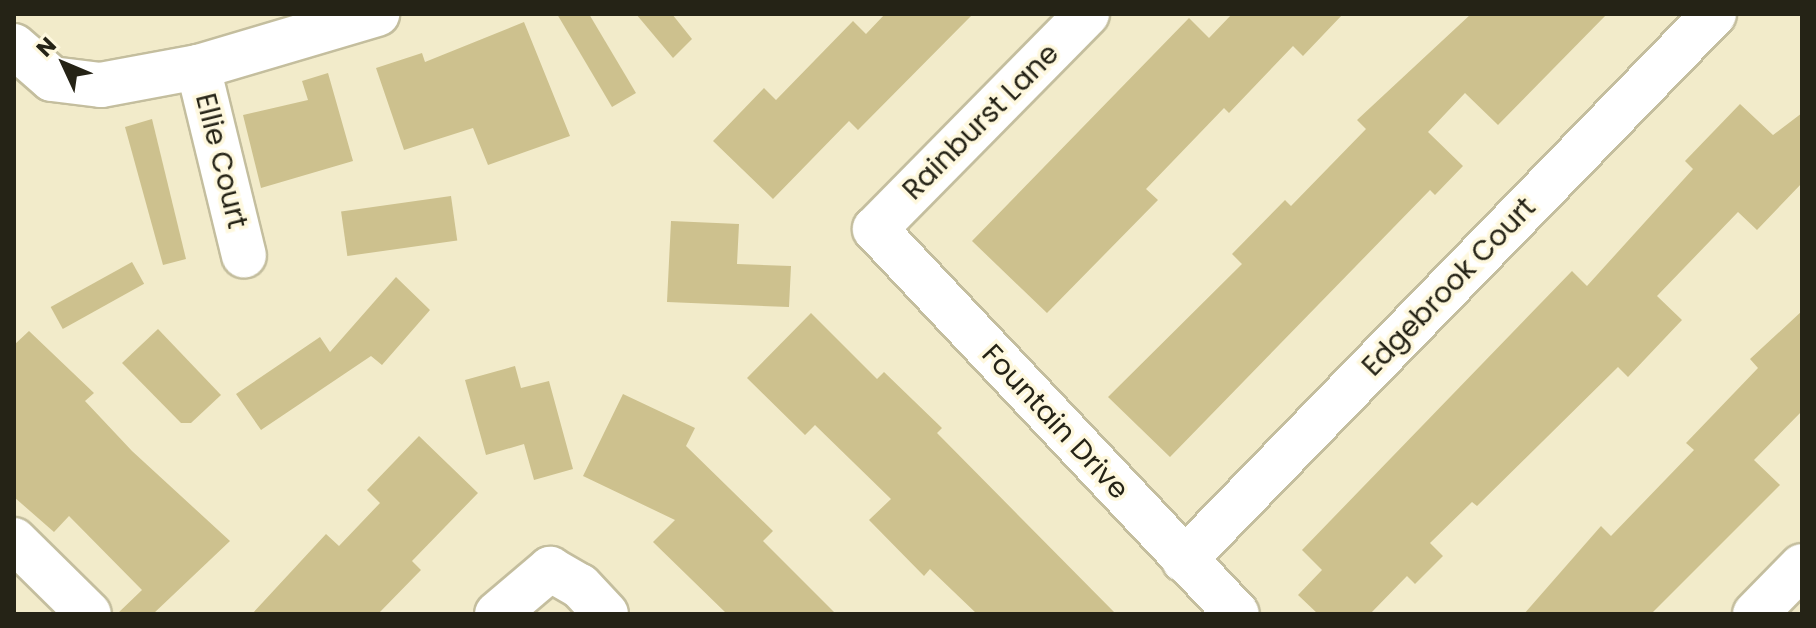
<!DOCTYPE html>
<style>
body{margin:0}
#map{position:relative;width:1816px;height:628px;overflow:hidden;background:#f2ebca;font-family:Poppins,sans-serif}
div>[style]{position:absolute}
.building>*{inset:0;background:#cdc18e;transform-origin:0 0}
.roads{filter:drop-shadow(2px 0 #c4be9e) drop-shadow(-2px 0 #c4be9e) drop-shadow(0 2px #c4be9e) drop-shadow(0 -2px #c4be9e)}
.minor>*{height:44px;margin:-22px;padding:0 22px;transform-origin:22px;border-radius:22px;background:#fff}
span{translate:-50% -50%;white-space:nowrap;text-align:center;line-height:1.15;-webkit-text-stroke:7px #fef8de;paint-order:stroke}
.street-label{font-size:28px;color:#252316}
.frame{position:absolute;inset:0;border:16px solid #252316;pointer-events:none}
.north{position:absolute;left:24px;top:24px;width:80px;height:80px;-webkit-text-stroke:6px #fef8de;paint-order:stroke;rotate:314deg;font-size:22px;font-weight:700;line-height:32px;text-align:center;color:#252316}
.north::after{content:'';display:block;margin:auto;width:28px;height:36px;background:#252316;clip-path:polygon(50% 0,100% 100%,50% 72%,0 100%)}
</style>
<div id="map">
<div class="building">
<i style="clip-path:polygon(557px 14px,589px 14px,636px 93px,612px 107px)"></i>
<i style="clip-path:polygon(636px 14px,672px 14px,692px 39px,673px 58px)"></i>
<i style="clip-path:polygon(885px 14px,973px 14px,858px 130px,849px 121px,773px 199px,713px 141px,764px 88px,776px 100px,853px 21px,866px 34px)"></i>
<i style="clip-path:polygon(1232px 14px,1343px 14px,1303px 56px,1293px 46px,1229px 113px,1224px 108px,1146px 189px,1158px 200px,1047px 313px,972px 241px,1189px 18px,1209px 38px)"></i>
<i style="clip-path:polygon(1471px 14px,1607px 14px,1498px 125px,1465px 93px,1428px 132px,1463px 166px,1435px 195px,1430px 190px,1170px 457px,1108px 397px,1242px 264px,1232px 254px,1285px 200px,1291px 206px,1366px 129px,1357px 120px)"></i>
<i style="clip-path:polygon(524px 22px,570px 136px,488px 165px,473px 128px,404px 150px,376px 68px,422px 53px,425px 62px)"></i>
<i style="clip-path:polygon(328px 73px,353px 161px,261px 188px,243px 115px,308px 100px,302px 81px)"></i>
<i style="clip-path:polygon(1740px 104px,1773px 135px,1802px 113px,1802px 183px,1757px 230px,1738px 212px,1657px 296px,1682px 320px,1628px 377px,1618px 367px,1477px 506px,1472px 502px,1430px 543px,1443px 556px,1415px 584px,1407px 576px,1370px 614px,1318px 614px,1298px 595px,1322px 570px,1302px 550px,1572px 271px,1587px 286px,1693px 169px,1685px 161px)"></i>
<i style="clip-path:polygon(152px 119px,186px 259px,163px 265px,125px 127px)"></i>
<i style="left:451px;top:196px;width:45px;height:111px;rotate:82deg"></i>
<i style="clip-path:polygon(671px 221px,739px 224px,737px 264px,791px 266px,789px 307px,667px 302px)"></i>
<i style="left:132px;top:262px;width:25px;height:93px;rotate:61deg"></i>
<i style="clip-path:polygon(396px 277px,430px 310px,382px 365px,371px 356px,261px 430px,236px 394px,320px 337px,330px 352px)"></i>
<i style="clip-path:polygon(1802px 311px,1802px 411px,1754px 460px,1780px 485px,1651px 614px,1524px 614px,1601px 526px,1611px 536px,1694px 450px,1686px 443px,1758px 368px,1750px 359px)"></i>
<i style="clip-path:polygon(811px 313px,877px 379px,884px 372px,942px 428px,937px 433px,1116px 614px,977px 614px,930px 569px,924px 576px,869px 520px,891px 499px,815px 425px,805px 435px,747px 378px)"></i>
<i style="clip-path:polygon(158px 329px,221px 395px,191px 423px,181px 423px,122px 363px)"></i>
<i style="clip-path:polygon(29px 331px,94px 393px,85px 401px,132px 451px,230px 541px,153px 614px,117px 614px,142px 590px,69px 516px,54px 532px,14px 497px,14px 345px)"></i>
<i style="clip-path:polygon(515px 366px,521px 388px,549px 381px,573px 469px,534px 480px,524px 444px,486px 455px,465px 380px)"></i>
<i style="clip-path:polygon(623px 394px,695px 428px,686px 446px,773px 531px,763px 541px,836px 614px,727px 614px,653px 542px,675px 520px,583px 476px)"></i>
<i style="clip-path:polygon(419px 436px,478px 493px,412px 561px,421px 570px,378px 614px,252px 614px,326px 534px,339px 546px,380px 503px,367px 490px)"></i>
</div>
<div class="roads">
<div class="minor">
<i style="left:1087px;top:14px;width:302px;rotate:134.6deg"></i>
<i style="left:875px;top:229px;width:528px;rotate:46.76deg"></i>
<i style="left:14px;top:46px;width:50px;rotate:41deg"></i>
<i style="left:52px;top:79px;width:49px;rotate:7deg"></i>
<i style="left:101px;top:85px;width:99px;rotate:-10.5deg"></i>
<i style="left:198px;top:67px;width:187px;rotate:-16.5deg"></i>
<i style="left:198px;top:67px;width:194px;rotate:76.3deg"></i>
<i style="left:14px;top:540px;width:105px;rotate:44.6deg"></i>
<i style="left:1184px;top:560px;width:761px;rotate:-45.85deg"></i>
<i style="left:497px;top:614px;width:70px;rotate:-40.3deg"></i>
<i style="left:550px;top:569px;width:34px;rotate:30deg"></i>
<i style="left:580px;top:586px;width:38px;rotate:47deg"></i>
<i style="left:1755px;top:614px;width:67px;rotate:-45.6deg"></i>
</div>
</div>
<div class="street-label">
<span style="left:981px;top:122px;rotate:-45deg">Rainburst Lane</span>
<span style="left:221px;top:161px;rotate:76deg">Ellie Court</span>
<span style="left:1449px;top:287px;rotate:-46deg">Edgebrook Court</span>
<span style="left:1055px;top:422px;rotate:47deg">Fountain Drive</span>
</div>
<div class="frame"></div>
<div class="north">N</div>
</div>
